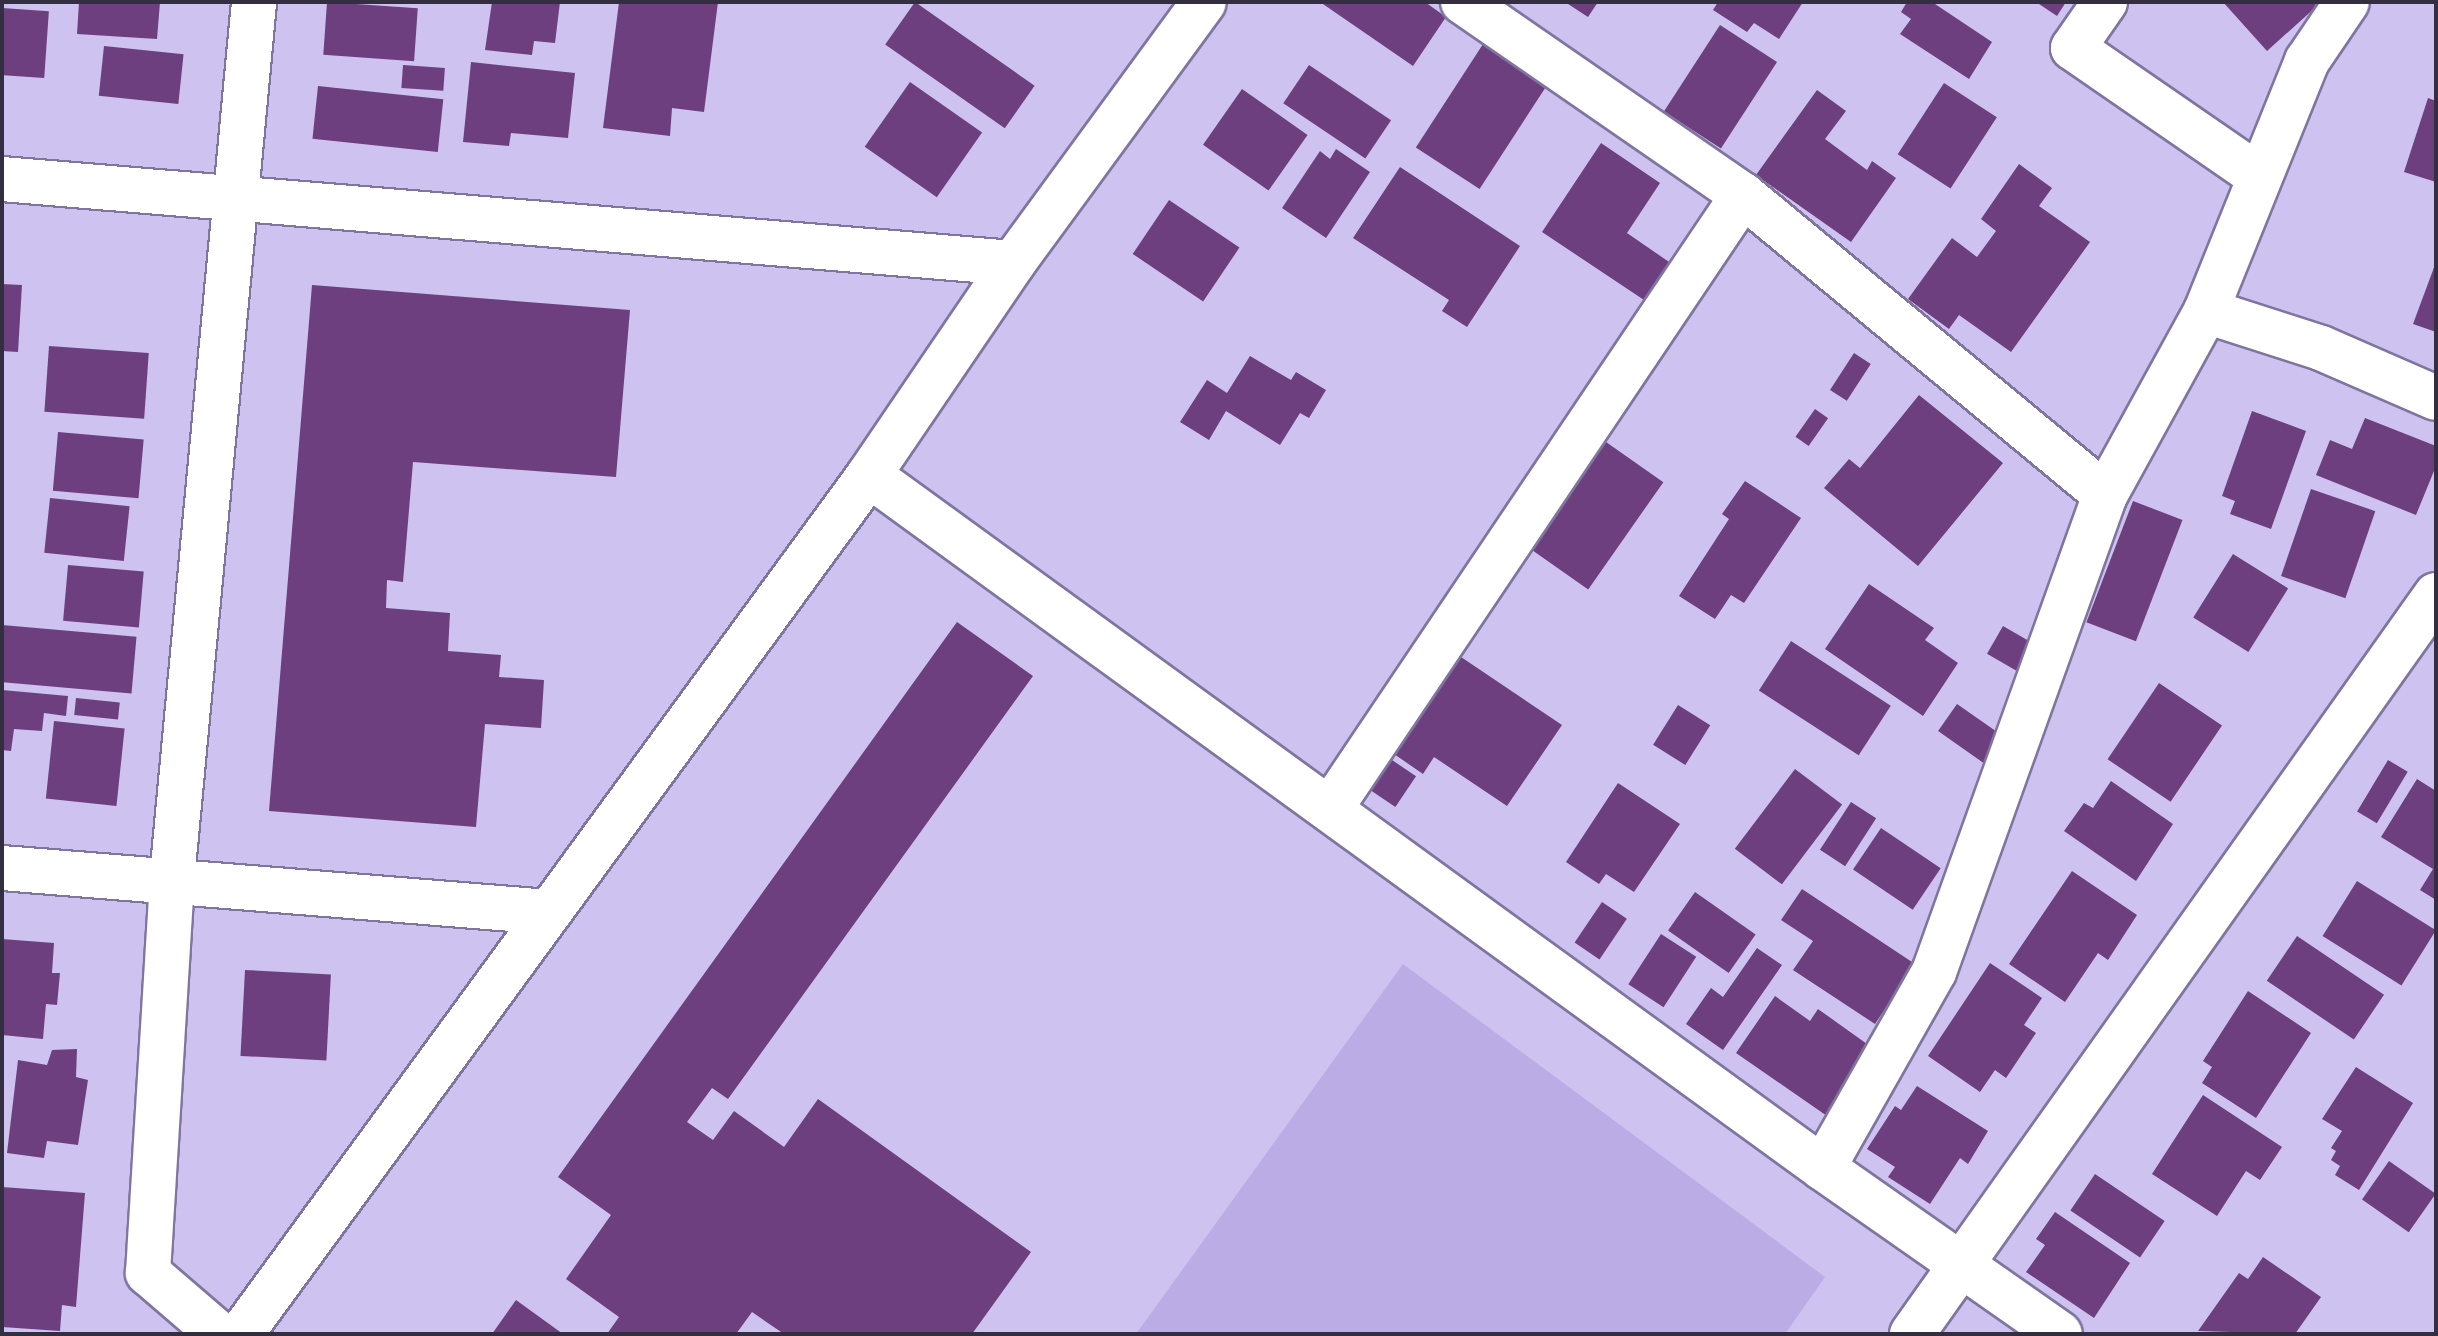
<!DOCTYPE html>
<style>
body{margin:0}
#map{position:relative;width:2438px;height:1336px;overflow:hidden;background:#cec2f0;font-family:Montserrat,sans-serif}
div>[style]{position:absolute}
.green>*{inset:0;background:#bbace6}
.building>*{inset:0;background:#6e3f7f;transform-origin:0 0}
.roads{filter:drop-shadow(2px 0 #80759f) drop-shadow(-2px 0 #80759f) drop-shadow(0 2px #80759f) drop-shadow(0 -2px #80759f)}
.minor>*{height:44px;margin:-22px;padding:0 22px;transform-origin:22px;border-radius:22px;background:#fff}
span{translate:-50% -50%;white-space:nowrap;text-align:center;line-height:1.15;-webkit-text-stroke:8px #dbcffd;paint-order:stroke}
.frame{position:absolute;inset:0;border:4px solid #332e40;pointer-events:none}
</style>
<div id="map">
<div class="green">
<i style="clip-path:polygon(1403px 964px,1825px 1277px,1785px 1334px,1136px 1334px)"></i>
</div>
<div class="building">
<i style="clip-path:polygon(79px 2px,160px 2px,157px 39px,77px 34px)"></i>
<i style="left:327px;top:2px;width:91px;height:53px;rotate:4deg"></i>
<i style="clip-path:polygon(492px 2px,560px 2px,555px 43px,534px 41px,532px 55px,485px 50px)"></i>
<i style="clip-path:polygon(619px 2px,718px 2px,704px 112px,672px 108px,670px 136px,603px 128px)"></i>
<i style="left:915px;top:2px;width:146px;height:52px;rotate:35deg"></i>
<i style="clip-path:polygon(1320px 2px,1425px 2px,1446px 17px,1413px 66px)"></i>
<i style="clip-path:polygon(1565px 2px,1598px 2px,1588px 17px)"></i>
<i style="clip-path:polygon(1718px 2px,1803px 2px,1779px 39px,1754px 23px,1747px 32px,1713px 10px)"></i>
<i style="clip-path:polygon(1907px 2px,1932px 2px,1992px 42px,1969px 79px,1900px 34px,1911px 19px,1901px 12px)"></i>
<i style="clip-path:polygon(2036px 2px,2066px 2px,2057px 16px)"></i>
<i style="clip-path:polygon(2223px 2px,2313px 2px,2317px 6px,2267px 51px)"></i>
<i style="left:2px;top:8px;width:47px;height:67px;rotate:4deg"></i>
<i style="left:1720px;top:25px;width:68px;height:103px;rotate:33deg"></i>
<i style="left:1485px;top:41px;width:76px;height:127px;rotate:33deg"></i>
<i style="left:104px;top:46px;width:80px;height:50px;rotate:6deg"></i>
<i style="clip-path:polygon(471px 62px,575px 73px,568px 138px,511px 133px,509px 146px,463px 142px)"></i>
<i style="left:403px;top:65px;width:42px;height:23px;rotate:4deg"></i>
<i style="left:1309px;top:65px;width:99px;height:46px;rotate:34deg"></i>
<i style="left:910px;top:82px;width:88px;height:79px;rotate:35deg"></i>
<i style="left:1944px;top:83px;width:63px;height:85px;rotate:33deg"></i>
<i style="left:318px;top:86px;width:126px;height:53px;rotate:6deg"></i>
<i style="left:1242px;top:89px;width:80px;height:68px;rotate:35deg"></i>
<i style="clip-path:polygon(1817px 90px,1846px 111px,1825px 139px,1867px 170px,1872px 161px,1896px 178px,1851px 242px,1756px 175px)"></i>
<i style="clip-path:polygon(2428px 98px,2436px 101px,2436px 182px,2404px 172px)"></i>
<i style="clip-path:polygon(1601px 143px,1660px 183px,1627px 233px,1672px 264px,1647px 302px,1542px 232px)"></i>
<i style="clip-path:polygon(1336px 149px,1370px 172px,1326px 238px,1282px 208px,1320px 151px,1330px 159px)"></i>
<i style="clip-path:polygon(2019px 164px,2052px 188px,2039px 206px,2090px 242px,2011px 352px,1959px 315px,1949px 329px,1908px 299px,1952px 238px,1977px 257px,1996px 231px,1981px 219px)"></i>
<i style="clip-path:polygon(1400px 167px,1520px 246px,1467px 327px,1442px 311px,1449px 300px,1353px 238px)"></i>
<i style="left:1169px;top:200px;width:85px;height:65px;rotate:34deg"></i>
<i style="clip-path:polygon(2436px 262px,2436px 332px,2413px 324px)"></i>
<i style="clip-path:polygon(2px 284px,22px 285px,18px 352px,2px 351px)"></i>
<i style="clip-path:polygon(312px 285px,630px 310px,616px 477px,413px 462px,403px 582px,387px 580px,386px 608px,450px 613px,448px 651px,501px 655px,499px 677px,544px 680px,541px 728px,485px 724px,476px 827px,269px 811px)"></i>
<i style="left:49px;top:346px;width:100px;height:66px;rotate:4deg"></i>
<i style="left:1854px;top:353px;width:20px;height:44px;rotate:33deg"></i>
<i style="clip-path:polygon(1250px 356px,1291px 380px,1296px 372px,1326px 390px,1309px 418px,1300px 413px,1280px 445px,1226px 411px,1209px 440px,1180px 422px,1207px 380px,1227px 393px)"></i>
<i style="clip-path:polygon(1919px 395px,2003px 463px,1918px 566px,1824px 488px,1849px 459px,1860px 468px)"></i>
<i style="left:1815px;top:409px;width:16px;height:34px;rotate:35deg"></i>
<i style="clip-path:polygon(2252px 411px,2306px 431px,2271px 529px,2230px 514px,2235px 501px,2222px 496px)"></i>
<i style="clip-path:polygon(2365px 418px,2436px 446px,2436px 466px,2416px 515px,2316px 475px,2330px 440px,2352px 449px)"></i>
<i style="left:58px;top:432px;width:86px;height:59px;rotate:5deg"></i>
<i style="left:1606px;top:442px;width:70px;height:131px;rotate:35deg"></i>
<i style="clip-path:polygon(1745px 481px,1801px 518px,1744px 603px,1731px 595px,1715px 619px,1679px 596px,1729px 519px,1722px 514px)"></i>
<i style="left:2311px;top:489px;width:68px;height:92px;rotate:19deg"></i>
<i style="left:50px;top:498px;width:80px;height:55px;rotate:6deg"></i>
<i style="left:2133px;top:501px;width:53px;height:130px;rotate:21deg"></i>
<i style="left:2233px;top:554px;width:65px;height:75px;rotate:32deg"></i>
<i style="left:68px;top:565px;width:76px;height:56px;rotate:5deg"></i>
<i style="clip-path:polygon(1869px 584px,1934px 628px,1925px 640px,1958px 663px,1923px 716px,1825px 649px)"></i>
<i style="clip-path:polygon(957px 622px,1033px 676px,728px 1099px,712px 1088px,687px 1122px,713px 1140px,734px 1111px,784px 1147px,818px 1099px,1031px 1252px,972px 1334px,784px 1334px,752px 1312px,736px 1334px,607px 1334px,619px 1317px,566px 1279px,611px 1215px,558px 1177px)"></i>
<i style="left:2px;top:625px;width:135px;height:57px;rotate:5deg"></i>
<i style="left:2003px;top:626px;width:34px;height:32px;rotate:30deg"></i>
<i style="left:1791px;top:641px;width:119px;height:59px;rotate:33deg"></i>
<i style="clip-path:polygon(1461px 657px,1562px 725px,1507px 806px,1434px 757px,1423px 774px,1394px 754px)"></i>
<i style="left:2159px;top:683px;width:76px;height:92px;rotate:34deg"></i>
<i style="clip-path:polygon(2px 690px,68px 696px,66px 716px,44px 713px,42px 731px,14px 729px,11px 751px,2px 750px)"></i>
<i style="left:76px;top:698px;width:44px;height:17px;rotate:6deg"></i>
<i style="left:1957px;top:704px;width:56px;height:33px;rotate:35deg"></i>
<i style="left:1678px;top:705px;width:38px;height:47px;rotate:32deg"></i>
<i style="left:54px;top:721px;width:71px;height:78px;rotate:6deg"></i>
<i style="left:1392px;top:760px;width:29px;height:37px;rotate:34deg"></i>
<i style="left:2388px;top:760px;width:23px;height:60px;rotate:31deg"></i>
<i style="left:1795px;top:769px;width:59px;height:100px;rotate:37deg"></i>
<i style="clip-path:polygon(2417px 779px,2436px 791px,2436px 900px,2420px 890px,2433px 869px,2381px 837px)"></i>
<i style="clip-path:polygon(2111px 781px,2173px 824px,2136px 881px,2064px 831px,2084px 803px,2093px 808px)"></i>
<i style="clip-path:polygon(1618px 783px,1680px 824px,1634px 892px,1606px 874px,1599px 884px,1566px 862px)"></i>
<i style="left:1851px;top:802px;width:30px;height:57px;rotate:33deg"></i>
<i style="left:1881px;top:828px;width:72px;height:50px;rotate:34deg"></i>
<i style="clip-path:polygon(2072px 871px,2137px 915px,2108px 960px,2098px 953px,2065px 1002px,2009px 964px)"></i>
<i style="left:2357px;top:881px;width:93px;height:65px;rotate:32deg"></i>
<i style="clip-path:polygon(1802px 889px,1915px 964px,1875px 1024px,1793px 970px,1813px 941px,1781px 920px)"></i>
<i style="left:1695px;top:892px;width:74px;height:47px;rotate:35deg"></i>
<i style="left:1602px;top:902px;width:30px;height:49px;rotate:34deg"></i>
<i style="left:1661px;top:934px;width:42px;height:60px;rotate:33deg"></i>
<i style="left:2297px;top:936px;width:105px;height:54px;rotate:34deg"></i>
<i style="clip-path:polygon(2px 939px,54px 943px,52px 973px,60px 973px,57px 1005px,46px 1004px,43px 1039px,2px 1035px)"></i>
<i style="clip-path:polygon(1757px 948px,1782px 965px,1723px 1050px,1686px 1024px,1711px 988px,1723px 997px)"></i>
<i style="clip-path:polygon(1990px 963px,2042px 998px,2024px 1025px,2036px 1033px,2006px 1078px,1995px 1070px,1980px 1092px,1928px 1056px)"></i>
<i style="left:245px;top:970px;width:86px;height:86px;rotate:3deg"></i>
<i style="clip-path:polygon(2248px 991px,2311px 1033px,2256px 1118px,2202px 1083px,2212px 1067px,2203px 1061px)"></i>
<i style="clip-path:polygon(1775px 996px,1810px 1021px,1818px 1009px,1874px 1049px,1827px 1116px,1736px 1053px)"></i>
<i style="clip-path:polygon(77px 1049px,76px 1077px,88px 1080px,78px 1145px,47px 1141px,44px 1158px,7px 1153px,18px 1060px,47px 1065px,52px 1050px)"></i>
<i style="clip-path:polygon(2356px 1067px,2413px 1103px,2359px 1190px,2335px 1175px,2340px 1166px,2331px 1160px,2336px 1151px,2331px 1148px,2342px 1131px,2322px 1119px)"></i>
<i style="clip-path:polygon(1917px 1086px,1988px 1131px,1968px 1164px,1960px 1158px,1930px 1204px,1888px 1177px,1895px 1167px,1867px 1149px,1895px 1106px,1901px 1110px)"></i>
<i style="clip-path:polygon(2203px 1095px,2282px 1147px,2260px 1180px,2246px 1171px,2217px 1216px,2152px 1174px)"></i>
<i style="left:2389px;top:1161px;width:57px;height:47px;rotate:35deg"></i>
<i style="left:2095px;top:1174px;width:84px;height:44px;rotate:34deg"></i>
<i style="clip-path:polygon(2px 1187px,85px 1193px,76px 1307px,62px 1305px,60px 1331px,2px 1327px)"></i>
<i style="clip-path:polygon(2055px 1212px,2130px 1263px,2094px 1318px,2026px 1272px,2045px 1245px,2036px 1239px)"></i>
<i style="clip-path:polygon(2263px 1257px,2321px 1297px,2295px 1334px,2198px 1331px,2239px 1273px,2248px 1279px)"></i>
<i style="clip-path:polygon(516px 1300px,563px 1334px,492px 1334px)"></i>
</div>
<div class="roads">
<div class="minor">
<i style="left:1463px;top:2px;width:340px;rotate:34.6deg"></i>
<i style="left:1743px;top:195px;width:470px;rotate:39.6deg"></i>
<i style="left:2105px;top:2px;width:56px;rotate:124.8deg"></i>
<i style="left:2073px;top:48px;width:224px;rotate:34.6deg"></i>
<i style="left:2px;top:179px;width:1014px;rotate:4.75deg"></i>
<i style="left:2206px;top:311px;width:121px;rotate:17.8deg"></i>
<i style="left:2321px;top:348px;width:125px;rotate:23.5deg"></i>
<i style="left:869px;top:475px;width:1179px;rotate:36deg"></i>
<i style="left:1823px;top:1168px;width:289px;rotate:35deg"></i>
<i style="left:1330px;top:809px;width:740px;rotate:-56.07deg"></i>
<i style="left:2px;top:868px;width:549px;rotate:4.6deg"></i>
<i style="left:1823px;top:1168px;width:225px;rotate:-60.5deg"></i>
<i style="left:1934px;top:972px;width:507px;rotate:-70.28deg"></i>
<i style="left:2105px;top:495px;width:210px;rotate:-61.2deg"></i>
<i style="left:2206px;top:311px;width:270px;rotate:-68deg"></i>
<i style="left:2307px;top:61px;width:71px;rotate:-55.9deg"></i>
<i style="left:219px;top:1334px;width:94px;rotate:-139.3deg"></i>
<i style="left:148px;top:1273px;width:396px;rotate:-86.5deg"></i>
<i style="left:172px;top:878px;width:880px;rotate:-84.65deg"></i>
<i style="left:241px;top:1334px;width:1064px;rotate:-53.83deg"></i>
<i style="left:869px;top:475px;width:256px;rotate:-55.8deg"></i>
<i style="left:1013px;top:263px;width:323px;rotate:-53.8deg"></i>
<i style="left:1912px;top:1334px;width:906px;rotate:-54.66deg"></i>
</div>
</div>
<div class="frame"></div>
</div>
